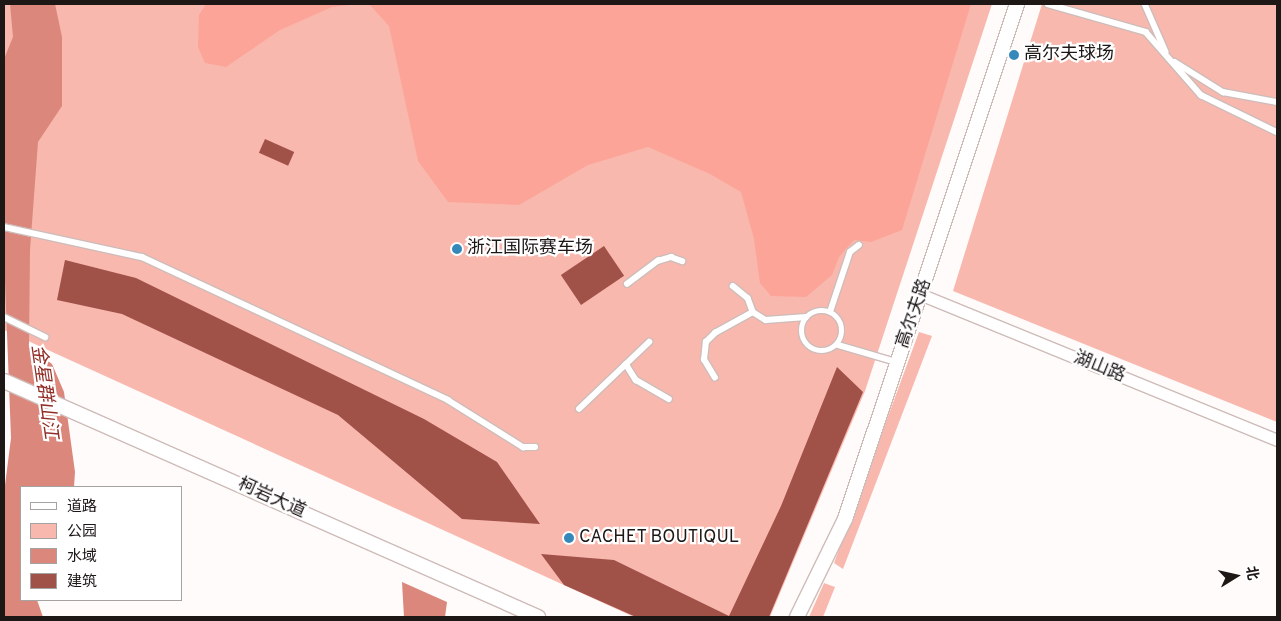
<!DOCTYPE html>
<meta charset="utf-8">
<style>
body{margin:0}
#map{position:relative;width:1281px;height:621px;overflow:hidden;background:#fefbfa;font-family:Overpass,"Noto Sans SC",sans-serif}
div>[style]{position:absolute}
.green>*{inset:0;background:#f9b8ae}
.forest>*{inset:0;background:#fca498}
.water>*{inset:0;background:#db877c}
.building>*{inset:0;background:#a05148;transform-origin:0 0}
.roads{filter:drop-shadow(1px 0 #cebcb9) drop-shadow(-1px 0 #cebcb9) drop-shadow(0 1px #cebcb9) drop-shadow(0 -1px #cebcb9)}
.service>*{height:5.5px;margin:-2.75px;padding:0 2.75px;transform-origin:2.75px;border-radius:2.75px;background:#fff}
.service>.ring{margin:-2.75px;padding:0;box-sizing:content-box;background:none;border:5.5px solid #fff;border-radius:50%}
.minor>*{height:11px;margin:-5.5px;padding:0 5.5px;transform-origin:5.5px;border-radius:5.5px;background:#fff}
.tertiary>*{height:14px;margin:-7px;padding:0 7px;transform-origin:7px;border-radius:7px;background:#fff}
.dots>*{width:14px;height:14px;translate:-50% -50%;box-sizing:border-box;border:2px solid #fff;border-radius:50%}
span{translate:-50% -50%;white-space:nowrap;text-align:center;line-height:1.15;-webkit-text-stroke:4.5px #fff;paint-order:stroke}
.poi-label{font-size:18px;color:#1d1716}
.left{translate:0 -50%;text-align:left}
.street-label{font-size:18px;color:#1d1716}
.water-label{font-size:19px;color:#912d26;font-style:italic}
.frame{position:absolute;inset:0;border:5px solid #1d1716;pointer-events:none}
.legend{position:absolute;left:20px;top:486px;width:162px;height:115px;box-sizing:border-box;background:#fff;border:1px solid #a5a2a2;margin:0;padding:6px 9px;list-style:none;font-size:15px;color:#1d1716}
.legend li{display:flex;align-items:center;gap:10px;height:25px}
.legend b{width:25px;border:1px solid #a5a2a2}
.north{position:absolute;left:1211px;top:551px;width:50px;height:50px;-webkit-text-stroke:4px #fff;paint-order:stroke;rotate:80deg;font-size:14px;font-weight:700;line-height:20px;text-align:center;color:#1d1716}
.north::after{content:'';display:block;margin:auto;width:18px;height:22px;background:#1d1716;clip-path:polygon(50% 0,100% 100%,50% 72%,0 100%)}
</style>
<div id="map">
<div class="green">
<i style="clip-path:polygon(4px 4px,992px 4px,865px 391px,770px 617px,634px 617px,4px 330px)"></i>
<i style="clip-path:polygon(1042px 4px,1277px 4px,1277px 422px,953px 291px)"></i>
<i style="clip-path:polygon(919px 332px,932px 336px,843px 569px,834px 563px)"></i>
<i style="clip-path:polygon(824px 583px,835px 587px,823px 617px,809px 617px)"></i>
</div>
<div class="forest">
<i style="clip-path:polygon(206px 4px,358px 4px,332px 7px,280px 30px,226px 67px,205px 63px,198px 47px,199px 15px)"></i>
<i style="clip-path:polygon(369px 4px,971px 4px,902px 230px,871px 242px,854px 240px,839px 257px,832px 275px,806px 297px,771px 296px,760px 283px,754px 239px,741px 192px,710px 174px,648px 147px,588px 165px,519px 205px,448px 202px,418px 161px,389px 26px)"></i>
</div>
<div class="water">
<i style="clip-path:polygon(10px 4px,55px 4px,62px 37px,62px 106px,38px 142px,30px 250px,29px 347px,52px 364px,64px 392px,75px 472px,74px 487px,21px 487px,21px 600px,37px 600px,43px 617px,4px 617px,4px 493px,11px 438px,4px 255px,4px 59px,13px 37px)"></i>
<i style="clip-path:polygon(402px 582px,447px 602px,445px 617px,404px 617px)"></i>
</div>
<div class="building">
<i style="left:265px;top:139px;width:32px;height:15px;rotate:24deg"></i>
<i style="left:604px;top:246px;width:36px;height:52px;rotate:56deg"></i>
<i style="clip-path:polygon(65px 260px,136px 278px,424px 419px,497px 462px,540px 524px,462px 519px,338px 415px,122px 314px,57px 300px)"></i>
<i style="clip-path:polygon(837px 367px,863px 392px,769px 617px,636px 617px,564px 585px,541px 554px,614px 560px,729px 616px,781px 506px)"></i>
</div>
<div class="roads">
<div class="service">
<i style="left:1048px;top:4px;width:102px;rotate:15.9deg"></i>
<i style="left:1146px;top:32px;width:84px;rotate:48.9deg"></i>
<i style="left:1201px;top:95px;width:85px;rotate:26deg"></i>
<i style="left:1145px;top:4px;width:52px;rotate:66.4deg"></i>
<i style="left:1175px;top:62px;width:57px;rotate:32deg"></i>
<i style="left:1223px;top:92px;width:55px;rotate:10.5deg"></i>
<i style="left:4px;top:227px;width:141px;rotate:12.3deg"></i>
<i style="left:142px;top:257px;width:338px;rotate:25deg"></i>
<i style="left:448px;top:400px;width:89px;rotate:32.1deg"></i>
<i style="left:523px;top:447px;width:12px"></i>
<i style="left:627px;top:284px;width:39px;rotate:-37deg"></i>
<i style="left:658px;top:261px;width:14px;rotate:-17deg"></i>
<i style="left:671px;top:257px;width:12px;rotate:20deg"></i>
<i style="left:733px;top:286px;width:19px;rotate:39deg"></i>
<i style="left:748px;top:298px;width:15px;rotate:70deg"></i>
<i style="left:753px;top:312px;width:15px;rotate:32deg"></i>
<i style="left:766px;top:320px;width:40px;rotate:-4.3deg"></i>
<i class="ring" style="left:802px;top:311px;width:34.5px;height:34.5px"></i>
<i style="left:830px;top:312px;width:63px;rotate:-71.6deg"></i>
<i style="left:850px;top:252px;width:11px;rotate:-38deg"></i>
<i style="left:4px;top:317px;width:46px;rotate:26deg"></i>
<i style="left:838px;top:345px;width:60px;rotate:16.3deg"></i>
<i style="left:626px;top:364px;width:19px;rotate:58deg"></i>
<i style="left:636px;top:380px;width:38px;rotate:30deg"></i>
<i style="left:715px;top:378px;width:21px;rotate:-121deg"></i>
<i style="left:704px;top:360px;width:18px;rotate:-84deg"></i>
<i style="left:706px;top:342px;width:13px;rotate:-45deg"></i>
<i style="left:715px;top:333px;width:43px;rotate:-28.9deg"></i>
<i style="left:579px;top:409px;width:97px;rotate:-43.7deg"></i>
</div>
<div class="minor">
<i style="left:922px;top:295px;width:383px;rotate:22.2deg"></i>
</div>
<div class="tertiary">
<i style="left:4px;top:381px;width:584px;rotate:23.84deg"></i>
<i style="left:797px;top:617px;width:109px;rotate:-63.9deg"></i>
<i style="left:845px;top:519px;width:543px;rotate:-71.53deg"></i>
</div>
</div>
<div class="dots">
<i style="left:1014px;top:55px;background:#3588b9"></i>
<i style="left:457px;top:249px;background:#3588b9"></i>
<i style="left:569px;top:538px;background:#3588b9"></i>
</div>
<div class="poi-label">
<span class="left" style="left:1024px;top:55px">高尔夫球场</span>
<span class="left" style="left:467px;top:249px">浙江国际赛车场</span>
<span class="left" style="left:579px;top:538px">CACHET BOUTIQUL</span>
</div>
<div class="street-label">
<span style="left:915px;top:314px;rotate:-71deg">高尔夫路</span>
<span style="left:1099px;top:368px;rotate:22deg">湖山路</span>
<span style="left:271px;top:499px;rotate:24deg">柯岩大道</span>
</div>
<div class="water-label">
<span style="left:43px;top:392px;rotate:82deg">金星群山江</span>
</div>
<div class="frame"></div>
<ul class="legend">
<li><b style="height:6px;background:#fff"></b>道路</li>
<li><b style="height:14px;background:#f9b8ae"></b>公园</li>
<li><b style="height:14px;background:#db877c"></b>水域</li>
<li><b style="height:14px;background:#a05148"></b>建筑</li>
</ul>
<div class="north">北</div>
</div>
